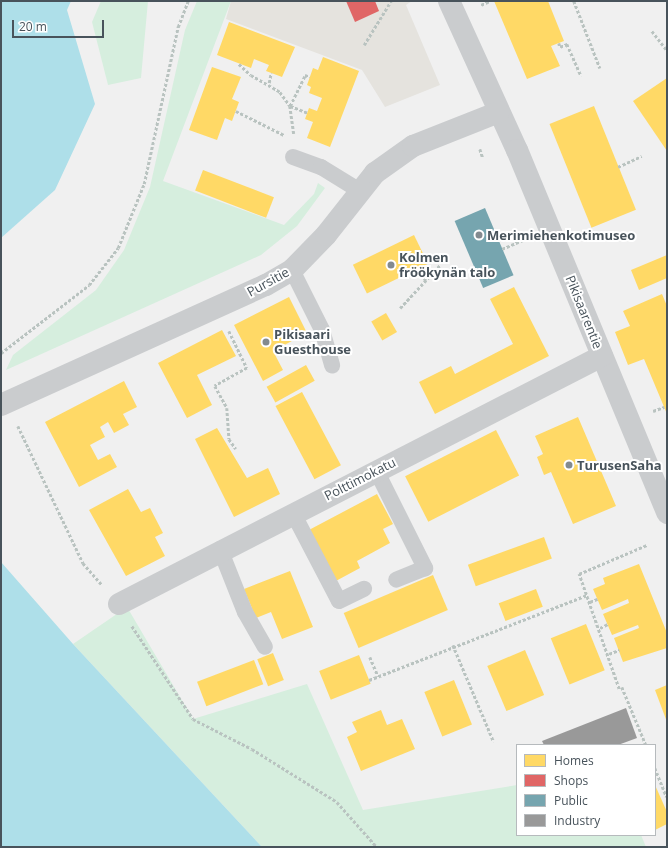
<!DOCTYPE html>
<meta charset="utf-8">
<style>
body{margin:0}
#map{position:relative;width:668px;height:848px;overflow:hidden;background:#f0f0f0;font-family:"Open Sans",sans-serif}
div>[style]{position:absolute}
.commercial>*{inset:0;background:#e5e3de}
.green>*{inset:0;background:#d6eede}
.water>*{inset:0;background:#aedfe9}
.homes>*{inset:0;background:#ffd966;transform-origin:0 0}
.shops>*{inset:0;background:#e06666}
.public>*{inset:0;background:#76a5af;transform-origin:0 0}
.industry>*{inset:0;background:#999}
.path>*{height:2.5px;margin-top:-1.25px;transform-origin:0;background:repeating-linear-gradient(90deg,#b9c3c0 0 3px,transparent 0 5px)}
.lane>*{height:16px;margin:-8px;padding:0 8px;transform-origin:8px;border-radius:8px;background:#caccce}
.street>*{height:22px;margin:-11px;padding:0 11px;transform-origin:11px;border-radius:11px;background:#caccce}
.dots>*{width:11px;height:11px;translate:-50% -50%;box-sizing:border-box;border:2px solid #fff;border-radius:50%}
span{translate:-50% -50%;white-space:nowrap;text-align:center;line-height:1.15;-webkit-text-stroke:4px #fff;paint-order:stroke}
.poi-label{font-size:13px;color:#48535b;font-weight:700}
.left{translate:0 -50%;text-align:left}
.street-label{font-size:13px;color:#48535b}
.frame{position:absolute;inset:0;border:2px solid #48535b;pointer-events:none}
.legend{position:absolute;left:516px;top:744px;width:140px;height:92px;box-sizing:border-box;background:#fff;border:1px solid #b6babd;margin:0;padding:5px 7px;list-style:none;font-size:12px;color:#48535b}
.legend li{display:flex;align-items:center;gap:8px;height:20px}
.legend b{width:20px;border:1px solid #b6babd}
.scale{position:absolute;left:12px;top:20px;width:92px;height:18px;box-sizing:border-box;border:2px solid #48535b;border-top:0;padding-left:5px;font-size:12px;line-height:14px;white-space:nowrap;color:#48535b;-webkit-text-stroke:3px #fff;paint-order:stroke}
</style>
<div id="map">
<div class="commercial">
<i style="clip-path:polygon(231px 1px,412px 1px,406px 5px,440px 85px,385px 107px,362px 70px,226px 19px)"></i>
</div>
<div class="green">
<i style="clip-path:polygon(101px 1px,148px 1px,141px 78px,108px 85px,92px 22px)"></i>
<i style="clip-path:polygon(197px 1px,231px 1px,163px 181px,284px 225px,314px 194px,318px 183px,325px 188px,297px 226px,261px 255px,6px 370px,13px 355px,96px 290px,124px 250px,150px 187px,185px 30px)"></i>
<i style="clip-path:polygon(127px 607px,193px 719px,307px 684px,363px 810px,517px 785px,517px 835px,641px 835px,646px 847px,262px 847px,73px 644px)"></i>
</div>
<div class="water">
<i style="clip-path:polygon(1px 1px,71px 1px,67px 10px,95px 104px,55px 190px,1px 238px)"></i>
<i style="clip-path:polygon(1px 562px,73px 644px,262px 847px,1px 847px)"></i>
</div>
<div class="homes">
<i style="clip-path:polygon(494px 1px,548px 1px,564px 41px,551px 46px,560px 66px,527px 79px)"></i>
<i style="clip-path:polygon(229px 22px,295px 47px,282px 77px,266px 71px,269px 65px,254px 59px,251px 68px,217px 55px)"></i>
<i style="clip-path:polygon(323px 57px,359px 71px,330px 147px,307px 138px,313px 122px,305px 119px,309px 108px,317px 111px,322px 98px,309px 93px,311px 87px,307px 85px,313px 68px,318px 70px)"></i>
<i style="clip-path:polygon(212px 67px,241px 77px,232px 99px,239px 102px,232px 121px,225px 118px,217px 140px,189px 130px)"></i>
<i style="clip-path:polygon(667px 78px,667px 151px,633px 101px)"></i>
<i style="left:594px;top:106px;width:112px;height:48px;rotate:68deg"></i>
<i style="left:203px;top:170px;width:76px;height:22px;rotate:21deg"></i>
<i style="left:414px;top:235px;width:32px;height:68px;rotate:64deg"></i>
<i style="clip-path:polygon(667px 255px,667px 278px,639px 290px,631px 270px)"></i>
<i style="clip-path:polygon(514px 287px,549px 356px,435px 414px,419px 382px,451px 366px,455px 374px,513px 344px,490px 299px)"></i>
<i style="clip-path:polygon(662px 294px,667px 306px,667px 414px,644px 359px,628px 365px,615px 332px,630px 326px,623px 311px)"></i>
<i style="clip-path:polygon(289px 297px,307px 333px,273px 351px,283px 370px,263px 381px,234px 325px)"></i>
<i style="left:386px;top:313px;width:22px;height:17px;rotate:60deg"></i>
<i style="clip-path:polygon(222px 330px,236px 356px,197px 375px,212px 405px,187px 418px,158px 363px)"></i>
<i style="left:306px;top:365px;width:18px;height:45px;rotate:61deg"></i>
<i style="clip-path:polygon(124px 381px,137px 407px,123px 414px,129px 425px,114px 433px,108px 422px,100px 427px,105px 437px,90px 445px,98px 460px,110px 454px,117px 467px,79px 487px,45px 422px)"></i>
<i style="left:302px;top:392px;width:83px;height:30px;rotate:62deg"></i>
<i style="clip-path:polygon(578px 417px,616px 506px,573px 524px,551px 472px,544px 475px,537px 457px,543px 454px,535px 436px)"></i>
<i style="clip-path:polygon(217px 428px,247px 478px,268px 468px,280px 494px,234px 517px,195px 439px)"></i>
<i style="left:496px;top:430px;width:51px;height:102px;rotate:63deg"></i>
<i style="clip-path:polygon(128px 489px,141px 512px,150px 508px,163px 533px,155px 537px,165px 556px,126px 576px,89px 510px)"></i>
<i style="clip-path:polygon(377px 494px,393px 524px,383px 529px,390px 543px,357px 561px,360px 568px,334px 582px,307px 531px)"></i>
<i style="left:544px;top:537px;width:23px;height:81px;rotate:70deg"></i>
<i style="clip-path:polygon(639px 564px,667px 633px,667px 648px,623px 662px,614px 638px,639px 628px,638px 625px,612px 635px,603px 614px,629px 603px,628px 599px,602px 610px,593px 589px,605px 584px,603px 578px)"></i>
<i style="clip-path:polygon(290px 571px,313px 627px,282px 639px,271px 612px,256px 618px,244px 589px)"></i>
<i style="left:433px;top:575px;width:38px;height:97px;rotate:67deg"></i>
<i style="left:536px;top:589px;width:19px;height:40px;rotate:69deg"></i>
<i style="left:586px;top:624px;width:50px;height:38px;rotate:68deg"></i>
<i style="left:525px;top:650px;width:49px;height:41px;rotate:67deg"></i>
<i style="left:273px;top:653px;width:29px;height:17px;rotate:68deg"></i>
<i style="left:359px;top:655px;width:31px;height:43px;rotate:68deg"></i>
<i style="left:254px;top:660px;width:26px;height:61px;rotate:69deg"></i>
<i style="left:454px;top:680px;width:48px;height:32px;rotate:68deg"></i>
<i style="clip-path:polygon(667px 685px,667px 722px,655px 690px)"></i>
<i style="clip-path:polygon(381px 710px,387px 725px,402px 719px,415px 749px,361px 771px,347px 737px,357px 732px,352px 722px)"></i>
<i style="clip-path:polygon(655px 785px,667px 812px,667px 824px,655px 830px)"></i>
</div>
<div class="shops">
<i style="clip-path:polygon(346px 1px,375px 1px,379px 11px,355px 22px)"></i>
</div>
<div class="public">
<i style="left:485px;top:208px;width:73px;height:33px;rotate:67deg"></i>
</div>
<div class="industry">
<i style="clip-path:polygon(626px 708px,637px 738px,618px 745px,544px 745px,542px 741px)"></i>
</div>
<div class="path">
<i style="left:574px;top:1px;width:72px;rotate:68.8deg"></i>
<i style="left:481px;top:5px;width:10px;rotate:-24deg"></i>
<i style="left:652px;top:31px;width:24px;rotate:52deg"></i>
<i style="left:559px;top:43px;width:4px;rotate:76deg"></i>
<i style="left:560px;top:47px;width:8px;rotate:-23deg"></i>
<i style="left:567px;top:44px;width:35px;rotate:66deg"></i>
<i style="left:364px;top:45px;width:52px;rotate:-58.5deg"></i>
<i style="left:239px;top:64px;width:16px;rotate:43deg"></i>
<i style="left:251px;top:75px;width:34px;rotate:30deg"></i>
<i style="left:280px;top:92px;width:17px;rotate:54deg"></i>
<i style="left:290px;top:106px;width:28px;rotate:82deg"></i>
<i style="left:269px;top:83px;width:10px;rotate:-79deg"></i>
<i style="left:236px;top:111px;width:54px;rotate:26.6deg"></i>
<i style="left:307px;top:113px;width:18px;rotate:-158deg"></i>
<i style="left:290px;top:106px;width:34px;rotate:-64deg"></i>
<i style="left:305px;top:75px;width:5px;rotate:22deg"></i>
<i style="left:480px;top:149px;width:9px;rotate:72deg"></i>
<i style="left:618px;top:167px;width:26px;rotate:-25deg"></i>
<i style="left:502px;top:249px;width:23px;rotate:-23deg"></i>
<i style="left:420px;top:269px;width:13px;rotate:63deg"></i>
<i style="left:400px;top:308px;width:59px;rotate:-47.1deg"></i>
<i style="left:229px;top:331px;width:41px;rotate:64.1deg"></i>
<i style="left:247px;top:368px;width:37px;rotate:151deg"></i>
<i style="left:215px;top:386px;width:25px;rotate:61deg"></i>
<i style="left:227px;top:408px;width:31px;rotate:86deg"></i>
<i style="left:229px;top:439px;width:12px;rotate:55deg"></i>
<i style="left:1px;top:353px;width:111px;rotate:-37.7deg"></i>
<i style="left:89px;top:285px;width:47px;rotate:-51.9deg"></i>
<i style="left:118px;top:248px;width:69px;rotate:-67.9deg"></i>
<i style="left:144px;top:184px;width:161px;rotate:-77.8deg"></i>
<i style="left:178px;top:27px;width:28px;rotate:-69deg"></i>
<i style="left:653px;top:411px;width:12px;rotate:-20deg"></i>
<i style="left:18px;top:426px;width:152px;rotate:64.6deg"></i>
<i style="left:83px;top:563px;width:28px;rotate:49deg"></i>
<i style="left:590px;top:602px;width:8px;rotate:-23deg"></i>
<i style="left:132px;top:626px;width:111px;rotate:56.7deg"></i>
<i style="left:193px;top:719px;width:66px;rotate:27deg"></i>
<i style="left:252px;top:749px;width:100px;rotate:31.9deg"></i>
<i style="left:337px;top:802px;width:60px;rotate:48.4deg"></i>
<i style="left:600px;top:628px;width:9px;rotate:-27deg"></i>
<i style="left:453px;top:645px;width:105px;rotate:67.1deg"></i>
<i style="left:609px;top:654px;width:11px;rotate:-22deg"></i>
<i style="left:370px;top:657px;width:21px;rotate:67deg"></i>
<i style="left:369px;top:680px;width:234px;rotate:-21.3deg"></i>
<i style="left:622px;top:687px;width:63px;rotate:67.5deg"></i>
<i style="left:619px;top:689px;width:122px;rotate:-109.2deg"></i>
<i style="left:579px;top:574px;width:74px;rotate:-23.1deg"></i>
<i style="left:655px;top:768px;width:31px;rotate:68deg"></i>
</div>
<div class="lane">
<i style="left:293px;top:157px;width:30px;rotate:20deg"></i>
<i style="left:321px;top:167px;width:46px;rotate:31.6deg"></i>
<i style="left:292px;top:270px;width:67px;rotate:63.4deg"></i>
<i style="left:322px;top:330px;width:37px;rotate:74deg"></i>
<i style="left:376px;top:470px;width:110px;rotate:63.4deg"></i>
<i style="left:425px;top:568px;width:31px;rotate:158deg"></i>
<i style="left:293px;top:513px;width:99px;rotate:62.4deg"></i>
<i style="left:339px;top:601px;width:28px;rotate:-26deg"></i>
<i style="left:220px;top:549px;width:68px;rotate:68.4deg"></i>
<i style="left:245px;top:612px;width:40px;rotate:60.3deg"></i>
</div>
<div class="street">
<i style="left:449px;top:1px;width:164px;rotate:65.5deg"></i>
<i style="left:517px;top:150px;width:393px;rotate:67.5deg"></i>
<i style="left:1px;top:405px;width:291px;rotate:-24.4deg"></i>
<i style="left:266px;top:285px;width:30px;rotate:-30deg"></i>
<i style="left:292px;top:270px;width:49px;rotate:-45.8deg"></i>
<i style="left:326px;top:235px;width:79px;rotate:-51.7deg"></i>
<i style="left:375px;top:173px;width:47px;rotate:-35.4deg"></i>
<i style="left:413px;top:146px;width:92px;rotate:-21.6deg"></i>
<i style="left:119px;top:604px;width:543px;rotate:-27.18deg"></i>
</div>
<div class="dots">
<i style="left:479px;top:235px;background:#838a8f"></i>
<i style="left:391px;top:265px;background:#838a8f"></i>
<i style="left:266px;top:342px;background:#838a8f"></i>
<i style="left:569px;top:465px;background:#838a8f"></i>
</div>
<div class="poi-label">
<span class="left" style="left:487px;top:235px">Merimiehenkotimuseo</span>
<span class="left" style="left:399px;top:265px">Kolmen<br>fröökynän talo</span>
<span class="left" style="left:274px;top:342px">Pikisaari<br>Guesthouse</span>
<span class="left" style="left:577px;top:465px">TurusenSaha</span>
</div>
<div class="street-label">
<span style="left:268px;top:282px;rotate:-29deg">Pursitie</span>
<span style="left:584px;top:312px;rotate:68deg">Pikisaarentie</span>
<span style="left:360px;top:479px;rotate:-27deg">Polttimokatu</span>
</div>
<div class="frame"></div>
<ul class="legend">
<li><b style="height:11px;background:#ffd966"></b>Homes</li>
<li><b style="height:11px;background:#e06666"></b>Shops</li>
<li><b style="height:11px;background:#76a5af"></b>Public</li>
<li><b style="height:11px;background:#999"></b>Industry</li>
</ul>
<div class="scale">20 m</div>
</div>
